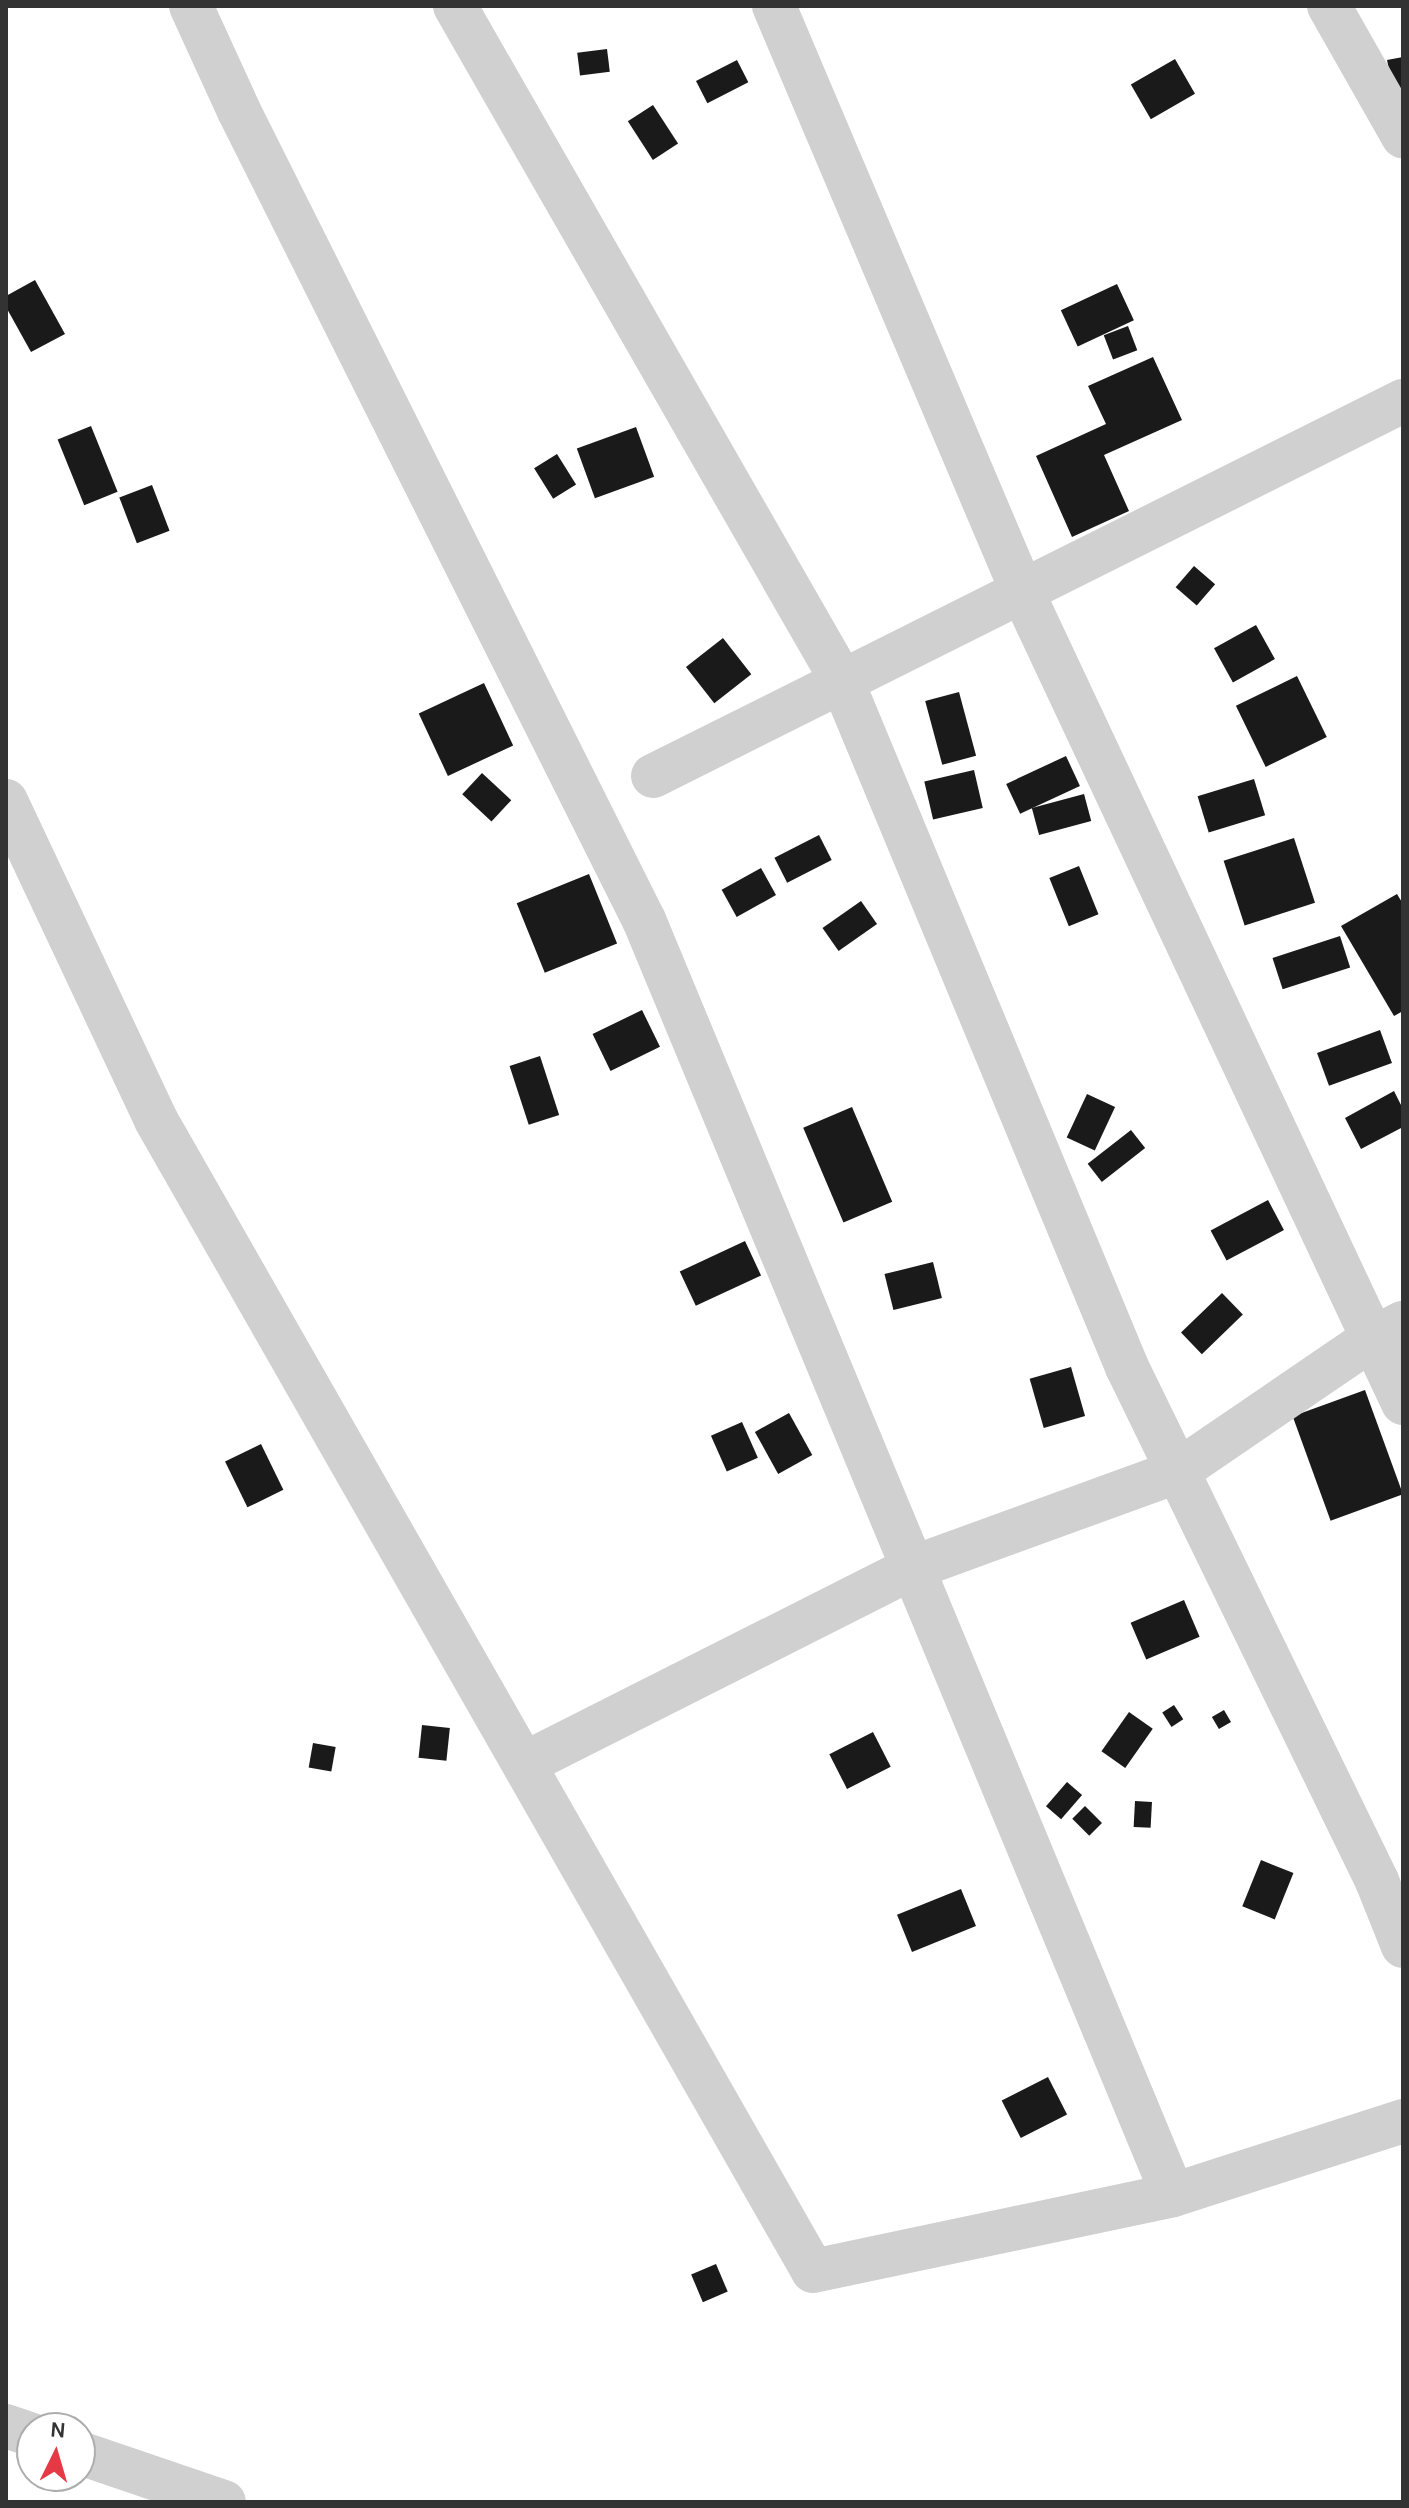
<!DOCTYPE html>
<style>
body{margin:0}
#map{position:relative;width:1409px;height:2508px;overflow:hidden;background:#fff;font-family:Karla,sans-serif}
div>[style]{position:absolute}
.building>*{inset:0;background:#1a1a1a;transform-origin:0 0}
.minor>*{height:44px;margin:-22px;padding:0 22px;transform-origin:22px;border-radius:22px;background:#d0d0d0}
span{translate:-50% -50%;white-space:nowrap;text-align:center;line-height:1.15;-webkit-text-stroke:8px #fff;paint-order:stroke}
.frame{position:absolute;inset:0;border:8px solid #333;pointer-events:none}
.north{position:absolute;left:16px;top:2412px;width:80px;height:80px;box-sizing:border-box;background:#fff;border:2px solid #adadad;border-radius:50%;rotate:5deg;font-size:22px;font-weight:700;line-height:32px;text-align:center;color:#333}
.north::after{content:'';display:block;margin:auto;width:28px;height:36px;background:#e63946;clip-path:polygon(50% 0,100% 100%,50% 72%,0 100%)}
</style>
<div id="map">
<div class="building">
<i style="left:607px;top:49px;width:23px;height:30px;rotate:83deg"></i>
<i style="clip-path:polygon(1403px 57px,1403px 96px,1395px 97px,1387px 60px)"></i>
<i style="left:1175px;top:59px;width:40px;height:51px;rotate:60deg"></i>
<i style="left:737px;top:60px;width:25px;height:46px;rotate:63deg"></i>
<i style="left:653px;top:105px;width:46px;height:30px;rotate:57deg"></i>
<i style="clip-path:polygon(35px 280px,65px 334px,31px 352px,6px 307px,6px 296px)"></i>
<i style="left:1117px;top:284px;width:40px;height:62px;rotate:65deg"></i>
<i style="left:1128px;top:326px;width:26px;height:26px;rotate:69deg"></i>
<i style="clip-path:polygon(1153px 357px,1182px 420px,1104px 455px,1129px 511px,1072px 537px,1036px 456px,1106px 424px,1088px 386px)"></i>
<i style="left:91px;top:426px;width:71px;height:36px;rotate:68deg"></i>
<i style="left:636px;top:427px;width:53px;height:63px;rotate:70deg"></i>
<i style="left:557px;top:454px;width:36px;height:27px;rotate:58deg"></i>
<i style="left:152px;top:485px;width:49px;height:35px;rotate:69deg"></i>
<i style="left:1194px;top:566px;width:28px;height:28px;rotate:41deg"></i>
<i style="left:1256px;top:625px;width:39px;height:48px;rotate:61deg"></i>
<i style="left:723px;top:638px;width:46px;height:47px;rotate:52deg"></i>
<i style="left:1297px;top:676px;width:68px;height:68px;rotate:64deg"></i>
<i style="left:484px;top:683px;width:69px;height:72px;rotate:65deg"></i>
<i style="left:959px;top:692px;width:66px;height:35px;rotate:75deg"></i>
<i style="left:1066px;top:756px;width:33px;height:66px;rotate:65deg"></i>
<i style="left:974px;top:770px;width:39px;height:51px;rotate:77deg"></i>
<i style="left:482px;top:773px;width:40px;height:29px;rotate:43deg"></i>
<i style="left:1254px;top:779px;width:38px;height:59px;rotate:73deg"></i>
<i style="left:1084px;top:794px;width:28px;height:54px;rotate:75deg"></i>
<i style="left:819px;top:835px;width:28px;height:50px;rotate:63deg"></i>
<i style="left:1294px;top:838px;width:68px;height:74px;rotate:72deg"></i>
<i style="left:1079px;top:866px;width:52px;height:32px;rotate:68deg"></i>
<i style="left:761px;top:868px;width:31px;height:45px;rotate:61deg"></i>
<i style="left:589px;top:874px;width:75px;height:78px;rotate:68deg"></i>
<i style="clip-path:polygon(1397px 894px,1403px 904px,1403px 1011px,1394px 1016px,1341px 926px)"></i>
<i style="left:861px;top:901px;width:28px;height:47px;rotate:55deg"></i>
<i style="left:1340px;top:936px;width:33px;height:71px;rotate:72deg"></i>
<i style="left:642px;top:1010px;width:41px;height:55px;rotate:64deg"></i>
<i style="left:1380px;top:1030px;width:35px;height:67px;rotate:70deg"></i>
<i style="left:540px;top:1056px;width:62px;height:32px;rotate:72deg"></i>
<i style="clip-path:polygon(1394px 1091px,1403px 1109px,1403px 1127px,1361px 1149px,1345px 1118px)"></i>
<i style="left:1087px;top:1094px;width:31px;height:48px;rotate:25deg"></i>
<i style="left:852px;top:1107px;width:103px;height:53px;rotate:67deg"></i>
<i style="left:1131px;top:1130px;width:23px;height:55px;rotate:52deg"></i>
<i style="left:1268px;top:1200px;width:34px;height:65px;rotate:62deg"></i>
<i style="left:745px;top:1241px;width:38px;height:72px;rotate:65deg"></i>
<i style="left:933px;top:1262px;width:37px;height:50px;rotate:76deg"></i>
<i style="left:1222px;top:1293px;width:30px;height:57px;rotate:46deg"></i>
<i style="left:1071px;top:1367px;width:51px;height:43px;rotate:74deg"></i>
<i style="left:1365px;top:1390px;width:111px;height:77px;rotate:70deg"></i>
<i style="left:789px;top:1413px;width:48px;height:39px;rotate:61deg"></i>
<i style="left:742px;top:1422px;width:39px;height:34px;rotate:66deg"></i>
<i style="left:261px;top:1444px;width:51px;height:40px;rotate:64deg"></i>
<i style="left:1184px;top:1600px;width:40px;height:58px;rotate:67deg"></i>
<i style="left:1174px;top:1705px;width:17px;height:14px;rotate:57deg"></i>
<i style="left:1224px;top:1710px;width:14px;height:14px;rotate:60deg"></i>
<i style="left:1129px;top:1712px;width:29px;height:48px;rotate:35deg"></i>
<i style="left:422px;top:1725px;width:28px;height:33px;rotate:6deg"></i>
<i style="left:873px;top:1732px;width:39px;height:49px;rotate:63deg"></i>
<i style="left:313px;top:1743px;width:23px;height:25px;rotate:10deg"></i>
<i style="left:1067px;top:1782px;width:20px;height:32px;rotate:41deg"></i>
<i style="left:1135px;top:1801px;width:17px;height:26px;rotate:3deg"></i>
<i style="left:1085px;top:1806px;width:24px;height:18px;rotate:45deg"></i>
<i style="left:1261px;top:1860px;width:35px;height:50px;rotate:22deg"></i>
<i style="left:961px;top:1889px;width:40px;height:69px;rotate:68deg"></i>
<i style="left:1048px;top:2077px;width:42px;height:52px;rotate:63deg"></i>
<i style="left:716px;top:2264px;width:30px;height:27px;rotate:67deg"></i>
</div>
<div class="minor">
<i style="left:191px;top:6px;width:115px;rotate:65.4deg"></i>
<i style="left:239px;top:111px;width:905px;rotate:63.41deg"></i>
<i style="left:644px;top:920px;width:1380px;rotate:67.47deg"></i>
<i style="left:455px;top:6px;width:778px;rotate:60.17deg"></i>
<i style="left:842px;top:681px;width:743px;rotate:67.44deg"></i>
<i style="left:1127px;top:1367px;width:572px;rotate:64.06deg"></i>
<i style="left:1377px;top:1881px;width:70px;rotate:68.2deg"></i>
<i style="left:774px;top:6px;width:635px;rotate:67.03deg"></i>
<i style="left:1022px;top:591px;width:897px;rotate:64.86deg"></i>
<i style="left:1329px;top:6px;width:150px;rotate:60.4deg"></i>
<i style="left:653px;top:776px;width:839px;rotate:-26.57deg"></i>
<i style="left:6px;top:801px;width:353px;rotate:64.8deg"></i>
<i style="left:156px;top:1120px;width:1325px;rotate:60.28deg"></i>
<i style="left:813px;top:2271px;width:368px;rotate:-11.9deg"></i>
<i style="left:1173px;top:2195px;width:242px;rotate:-17.8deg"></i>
<i style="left:524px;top:1764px;width:435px;rotate:-26.8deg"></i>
<i style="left:912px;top:1568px;width:283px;rotate:-20deg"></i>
<i style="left:1178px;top:1471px;width:236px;rotate:-34.3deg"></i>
<i style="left:1373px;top:1338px;width:34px;rotate:-27deg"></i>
<i style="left:6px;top:2426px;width:28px;rotate:19deg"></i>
<i style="left:80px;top:2453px;width:152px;rotate:18.8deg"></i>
</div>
<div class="frame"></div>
<div class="north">N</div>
</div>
